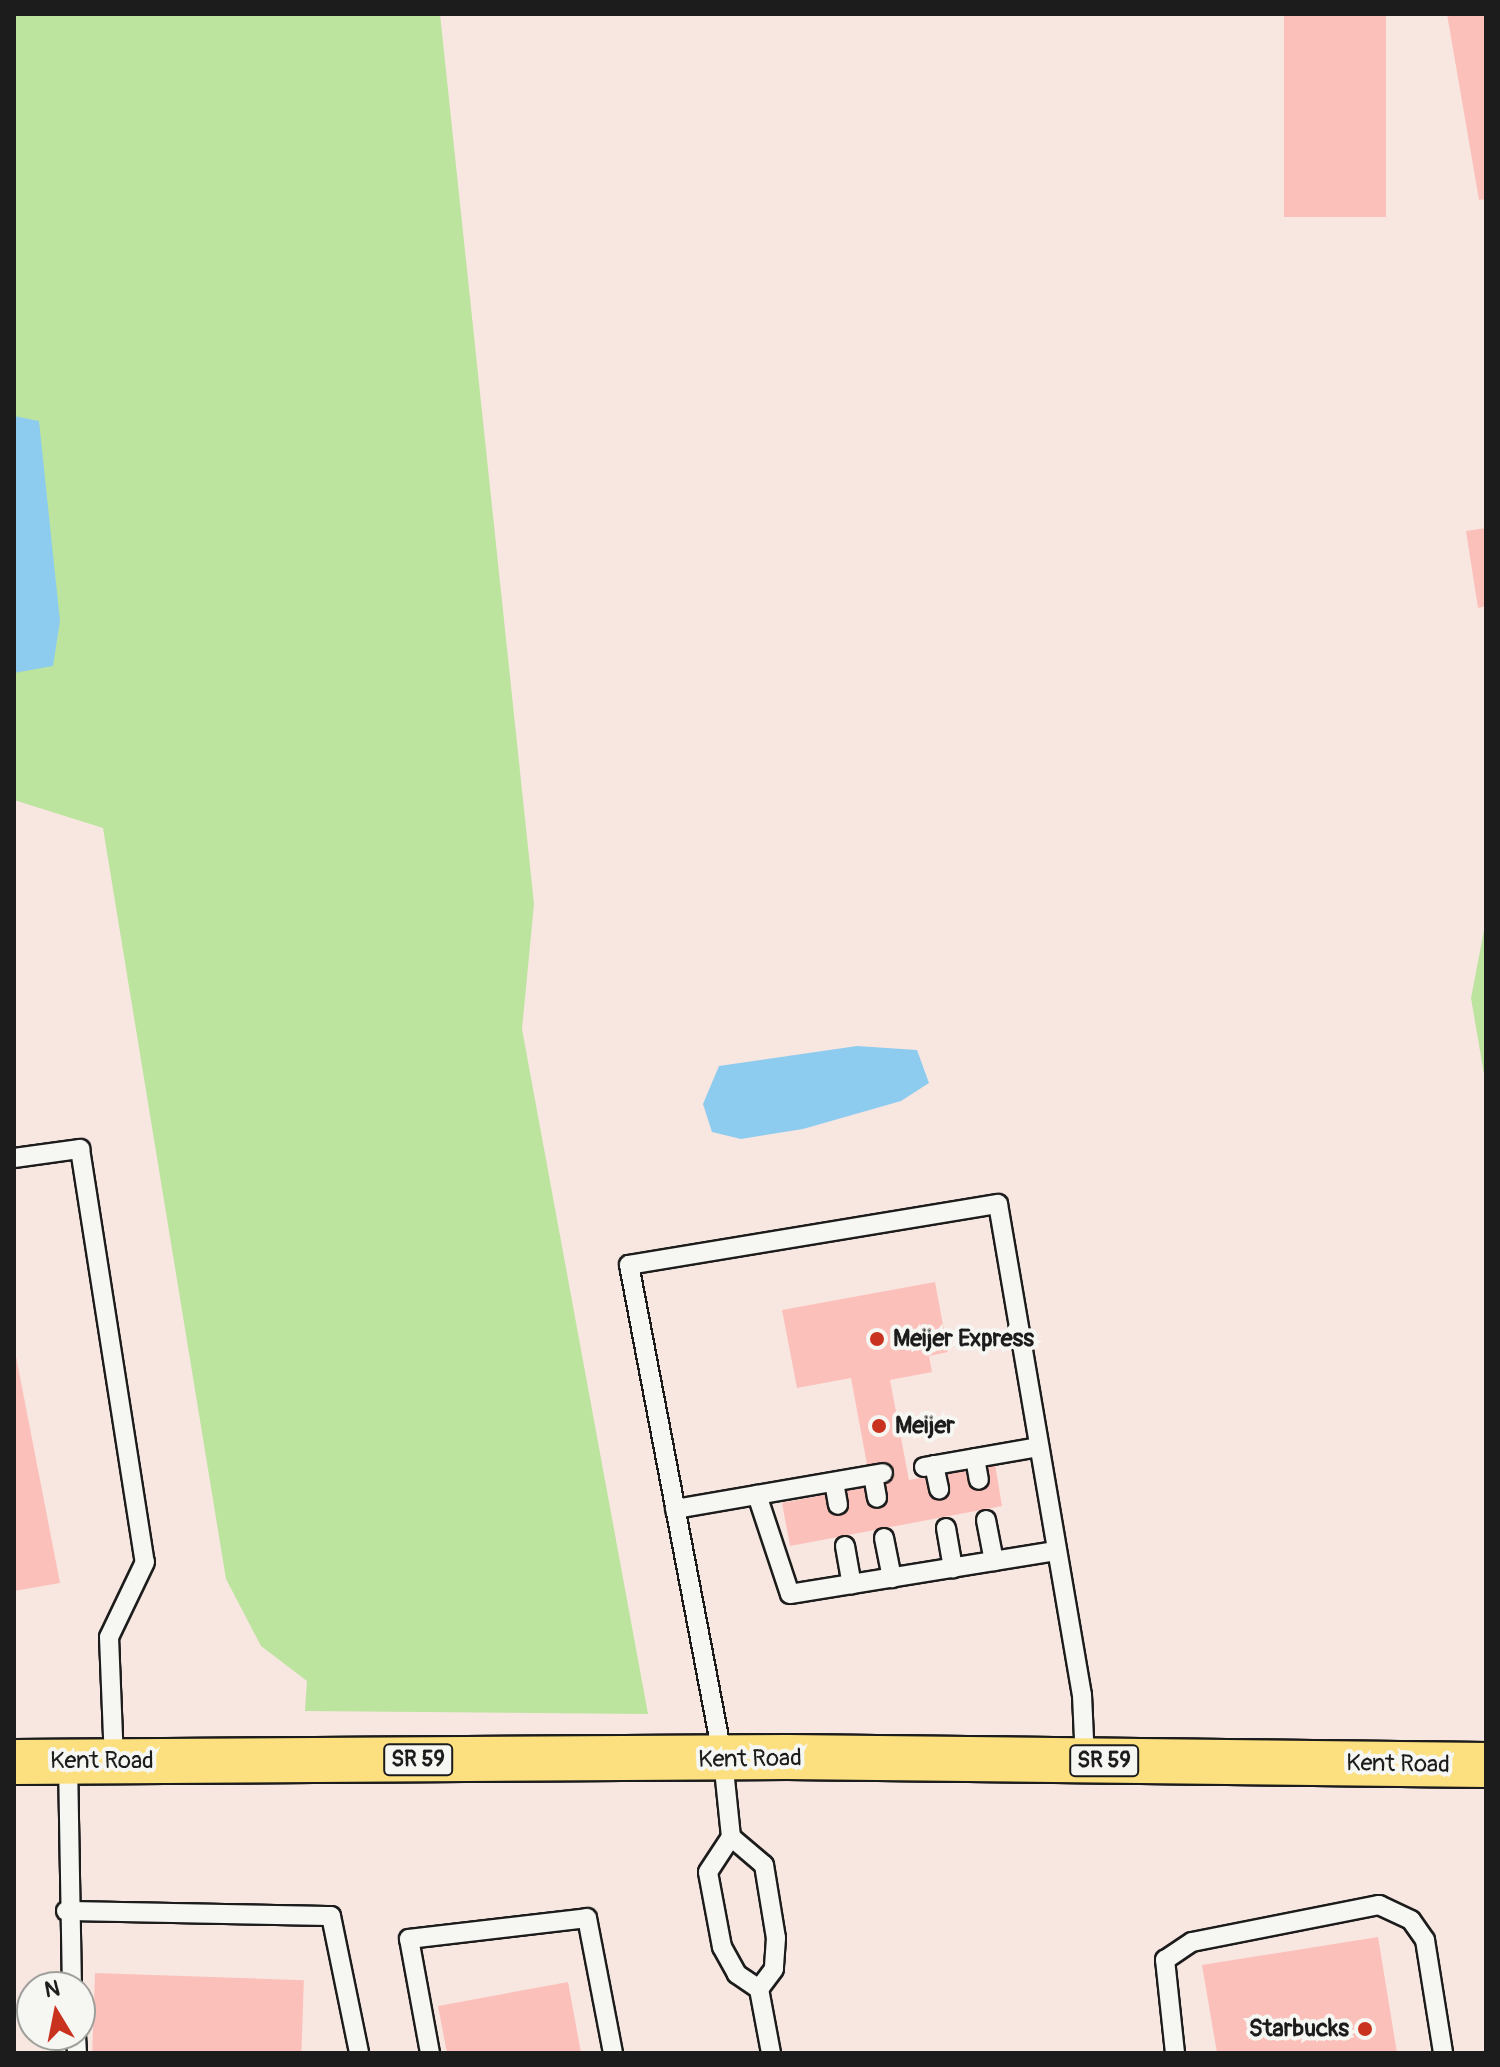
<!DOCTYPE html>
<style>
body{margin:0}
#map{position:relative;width:1500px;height:2067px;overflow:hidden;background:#f8e6e1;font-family:Pangolin,sans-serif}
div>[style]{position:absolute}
.green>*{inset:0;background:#bce49f}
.water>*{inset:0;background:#8eccef}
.building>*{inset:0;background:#fcc0ba;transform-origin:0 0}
.roads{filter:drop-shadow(2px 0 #1c1c1c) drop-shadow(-2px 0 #1c1c1c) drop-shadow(0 2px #1c1c1c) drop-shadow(0 -2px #1c1c1c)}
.service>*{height:18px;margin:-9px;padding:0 9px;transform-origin:9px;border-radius:9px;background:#f6f6f2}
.primary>*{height:44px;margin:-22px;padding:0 22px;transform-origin:22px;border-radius:22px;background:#fce080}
.dots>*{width:22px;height:22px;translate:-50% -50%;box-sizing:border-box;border:4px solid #f6f6f2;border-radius:50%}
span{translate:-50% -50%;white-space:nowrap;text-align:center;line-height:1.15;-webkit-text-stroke:8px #f6f6f2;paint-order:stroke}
.shield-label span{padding:2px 6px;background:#f6f6f2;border:2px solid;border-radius:6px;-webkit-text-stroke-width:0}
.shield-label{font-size:22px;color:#1c1c1c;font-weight:700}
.poi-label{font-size:24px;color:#1c1c1c;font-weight:700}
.left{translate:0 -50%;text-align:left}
.right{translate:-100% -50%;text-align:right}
.street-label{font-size:24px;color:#1c1c1c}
.frame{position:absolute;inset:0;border:16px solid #1c1c1c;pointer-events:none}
.north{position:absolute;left:16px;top:1971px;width:80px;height:80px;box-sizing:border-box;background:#f6f6f2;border:2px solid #9f9f9c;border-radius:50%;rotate:350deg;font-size:22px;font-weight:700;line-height:32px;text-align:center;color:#1c1c1c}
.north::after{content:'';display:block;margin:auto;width:28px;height:36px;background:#c8321e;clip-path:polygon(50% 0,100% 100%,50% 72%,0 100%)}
</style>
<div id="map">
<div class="green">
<i style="clip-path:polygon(14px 14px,440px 14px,534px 904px,522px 1029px,648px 1714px,305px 1711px,307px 1681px,261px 1646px,226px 1579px,103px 828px,14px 800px)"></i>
<i style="clip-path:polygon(1486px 920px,1486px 1086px,1471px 998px)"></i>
</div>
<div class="water">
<i style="clip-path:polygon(14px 416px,39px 421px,60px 621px,53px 666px,14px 673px)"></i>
<i style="clip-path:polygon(857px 1046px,917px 1050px,929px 1083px,901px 1101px,803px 1129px,741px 1139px,712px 1132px,703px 1104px,719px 1066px)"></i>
</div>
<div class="building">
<i style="left:1284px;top:14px;width:102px;height:203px"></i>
<i style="clip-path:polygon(1447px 14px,1486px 14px,1486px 199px,1479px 200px)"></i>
<i style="clip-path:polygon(1486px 528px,1486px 606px,1478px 608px,1466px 531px)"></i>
<i style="clip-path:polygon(935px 1282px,948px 1352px,929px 1356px,932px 1372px,890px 1380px,909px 1480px,995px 1464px,1002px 1506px,790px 1546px,782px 1503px,871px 1486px,851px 1378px,797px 1388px,782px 1310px)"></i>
<i style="clip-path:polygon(14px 1346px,60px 1583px,14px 1591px)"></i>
<i style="clip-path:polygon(1378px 1937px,1397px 2053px,1217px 2053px,1202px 1965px)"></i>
<i style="left:95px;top:1973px;width:209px;height:80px;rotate:2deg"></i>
<i style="clip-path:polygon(568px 1982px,581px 2053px,447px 2053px,438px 2006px)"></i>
</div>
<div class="roads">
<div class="service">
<i style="left:14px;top:1158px;width:67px;rotate:-7.8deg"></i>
<i style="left:80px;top:1149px;width:418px;rotate:81.1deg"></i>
<i style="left:145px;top:1562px;width:83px;rotate:115.6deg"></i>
<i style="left:109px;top:1637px;width:124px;rotate:87.7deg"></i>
<i style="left:975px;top:1458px;width:22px;rotate:80deg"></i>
<i style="left:934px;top:1465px;width:25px;rotate:78deg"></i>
<i style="left:924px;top:1467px;width:117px;rotate:-9.9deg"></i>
<i style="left:873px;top:1475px;width:23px;rotate:80deg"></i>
<i style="left:834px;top:1482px;width:23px;rotate:80deg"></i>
<i style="left:757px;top:1495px;width:104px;rotate:71.6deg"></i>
<i style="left:790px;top:1594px;width:269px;rotate:-9.2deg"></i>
<i style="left:675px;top:1509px;width:211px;rotate:-9.8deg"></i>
<i style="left:986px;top:1520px;width:42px;rotate:79deg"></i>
<i style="left:946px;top:1528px;width:41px;rotate:80.1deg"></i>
<i style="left:884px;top:1538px;width:41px;rotate:78.7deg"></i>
<i style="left:845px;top:1546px;width:39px;rotate:80deg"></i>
<i style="left:68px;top:1761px;width:226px;rotate:89deg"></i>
<i style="left:731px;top:1837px;width:43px;rotate:40.3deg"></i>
<i style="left:764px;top:1865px;width:74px;rotate:80.7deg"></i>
<i style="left:776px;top:1938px;width:31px;rotate:94deg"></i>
<i style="left:774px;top:1969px;width:25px;rotate:127deg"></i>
<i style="left:759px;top:1989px;width:65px;rotate:79.4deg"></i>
<i style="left:66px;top:1911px;width:265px;rotate:1.1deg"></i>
<i style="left:331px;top:1916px;width:140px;rotate:78.4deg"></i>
<i style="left:759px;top:1989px;width:27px;rotate:-146deg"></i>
<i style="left:737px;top:1974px;width:31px;rotate:-119deg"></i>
<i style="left:722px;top:1947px;width:76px;rotate:-100.6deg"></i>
<i style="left:708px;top:1872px;width:42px;rotate:-56.7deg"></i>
<i style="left:731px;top:1837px;width:78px;rotate:-95.9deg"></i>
<i style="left:723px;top:1759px;width:503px;rotate:-100.77deg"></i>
<i style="left:629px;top:1265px;width:374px;rotate:-9.4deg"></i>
<i style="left:998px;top:1204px;width:498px;rotate:80.3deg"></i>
<i style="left:1082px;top:1695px;width:66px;rotate:87.4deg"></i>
<i style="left:76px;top:2035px;width:18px;rotate:87deg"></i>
<i style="left:430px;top:2053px;width:116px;rotate:-100.4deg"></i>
<i style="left:409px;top:1939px;width:179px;rotate:-6.7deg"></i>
<i style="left:587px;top:1918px;width:137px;rotate:79.1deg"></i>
<i style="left:1175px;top:2053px;width:94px;rotate:-96.1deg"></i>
<i style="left:1165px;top:1960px;width:32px;rotate:-34deg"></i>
<i style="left:1192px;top:1942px;width:191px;rotate:-11.2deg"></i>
<i style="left:1379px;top:1905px;width:35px;rotate:25deg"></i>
<i style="left:1411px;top:1920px;width:24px;rotate:55deg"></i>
<i style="left:1425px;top:1940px;width:114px;rotate:80.9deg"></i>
</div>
<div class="primary">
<i style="left:14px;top:1762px;width:773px;rotate:-0.37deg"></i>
<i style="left:787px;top:1757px;width:699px;rotate:0.66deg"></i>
</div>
</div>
<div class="dots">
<i style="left:877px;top:1339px;background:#c8321e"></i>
<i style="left:879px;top:1426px;background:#c8321e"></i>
<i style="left:1365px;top:2029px;background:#c8321e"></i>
</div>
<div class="shield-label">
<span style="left:418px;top:1760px">SR 59</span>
<span style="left:1104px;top:1761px">SR 59</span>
</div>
<div class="poi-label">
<span class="left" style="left:893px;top:1339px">Meijer Express</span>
<span class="left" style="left:895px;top:1426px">Meijer</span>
<span class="right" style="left:1349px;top:2029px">Starbucks</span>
</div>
<div class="street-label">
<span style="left:750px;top:1759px;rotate:-1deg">Kent Road</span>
<span style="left:102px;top:1761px">Kent Road</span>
<span style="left:1398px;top:1764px;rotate:1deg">Kent Road</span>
</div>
<div class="frame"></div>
<div class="north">N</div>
</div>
